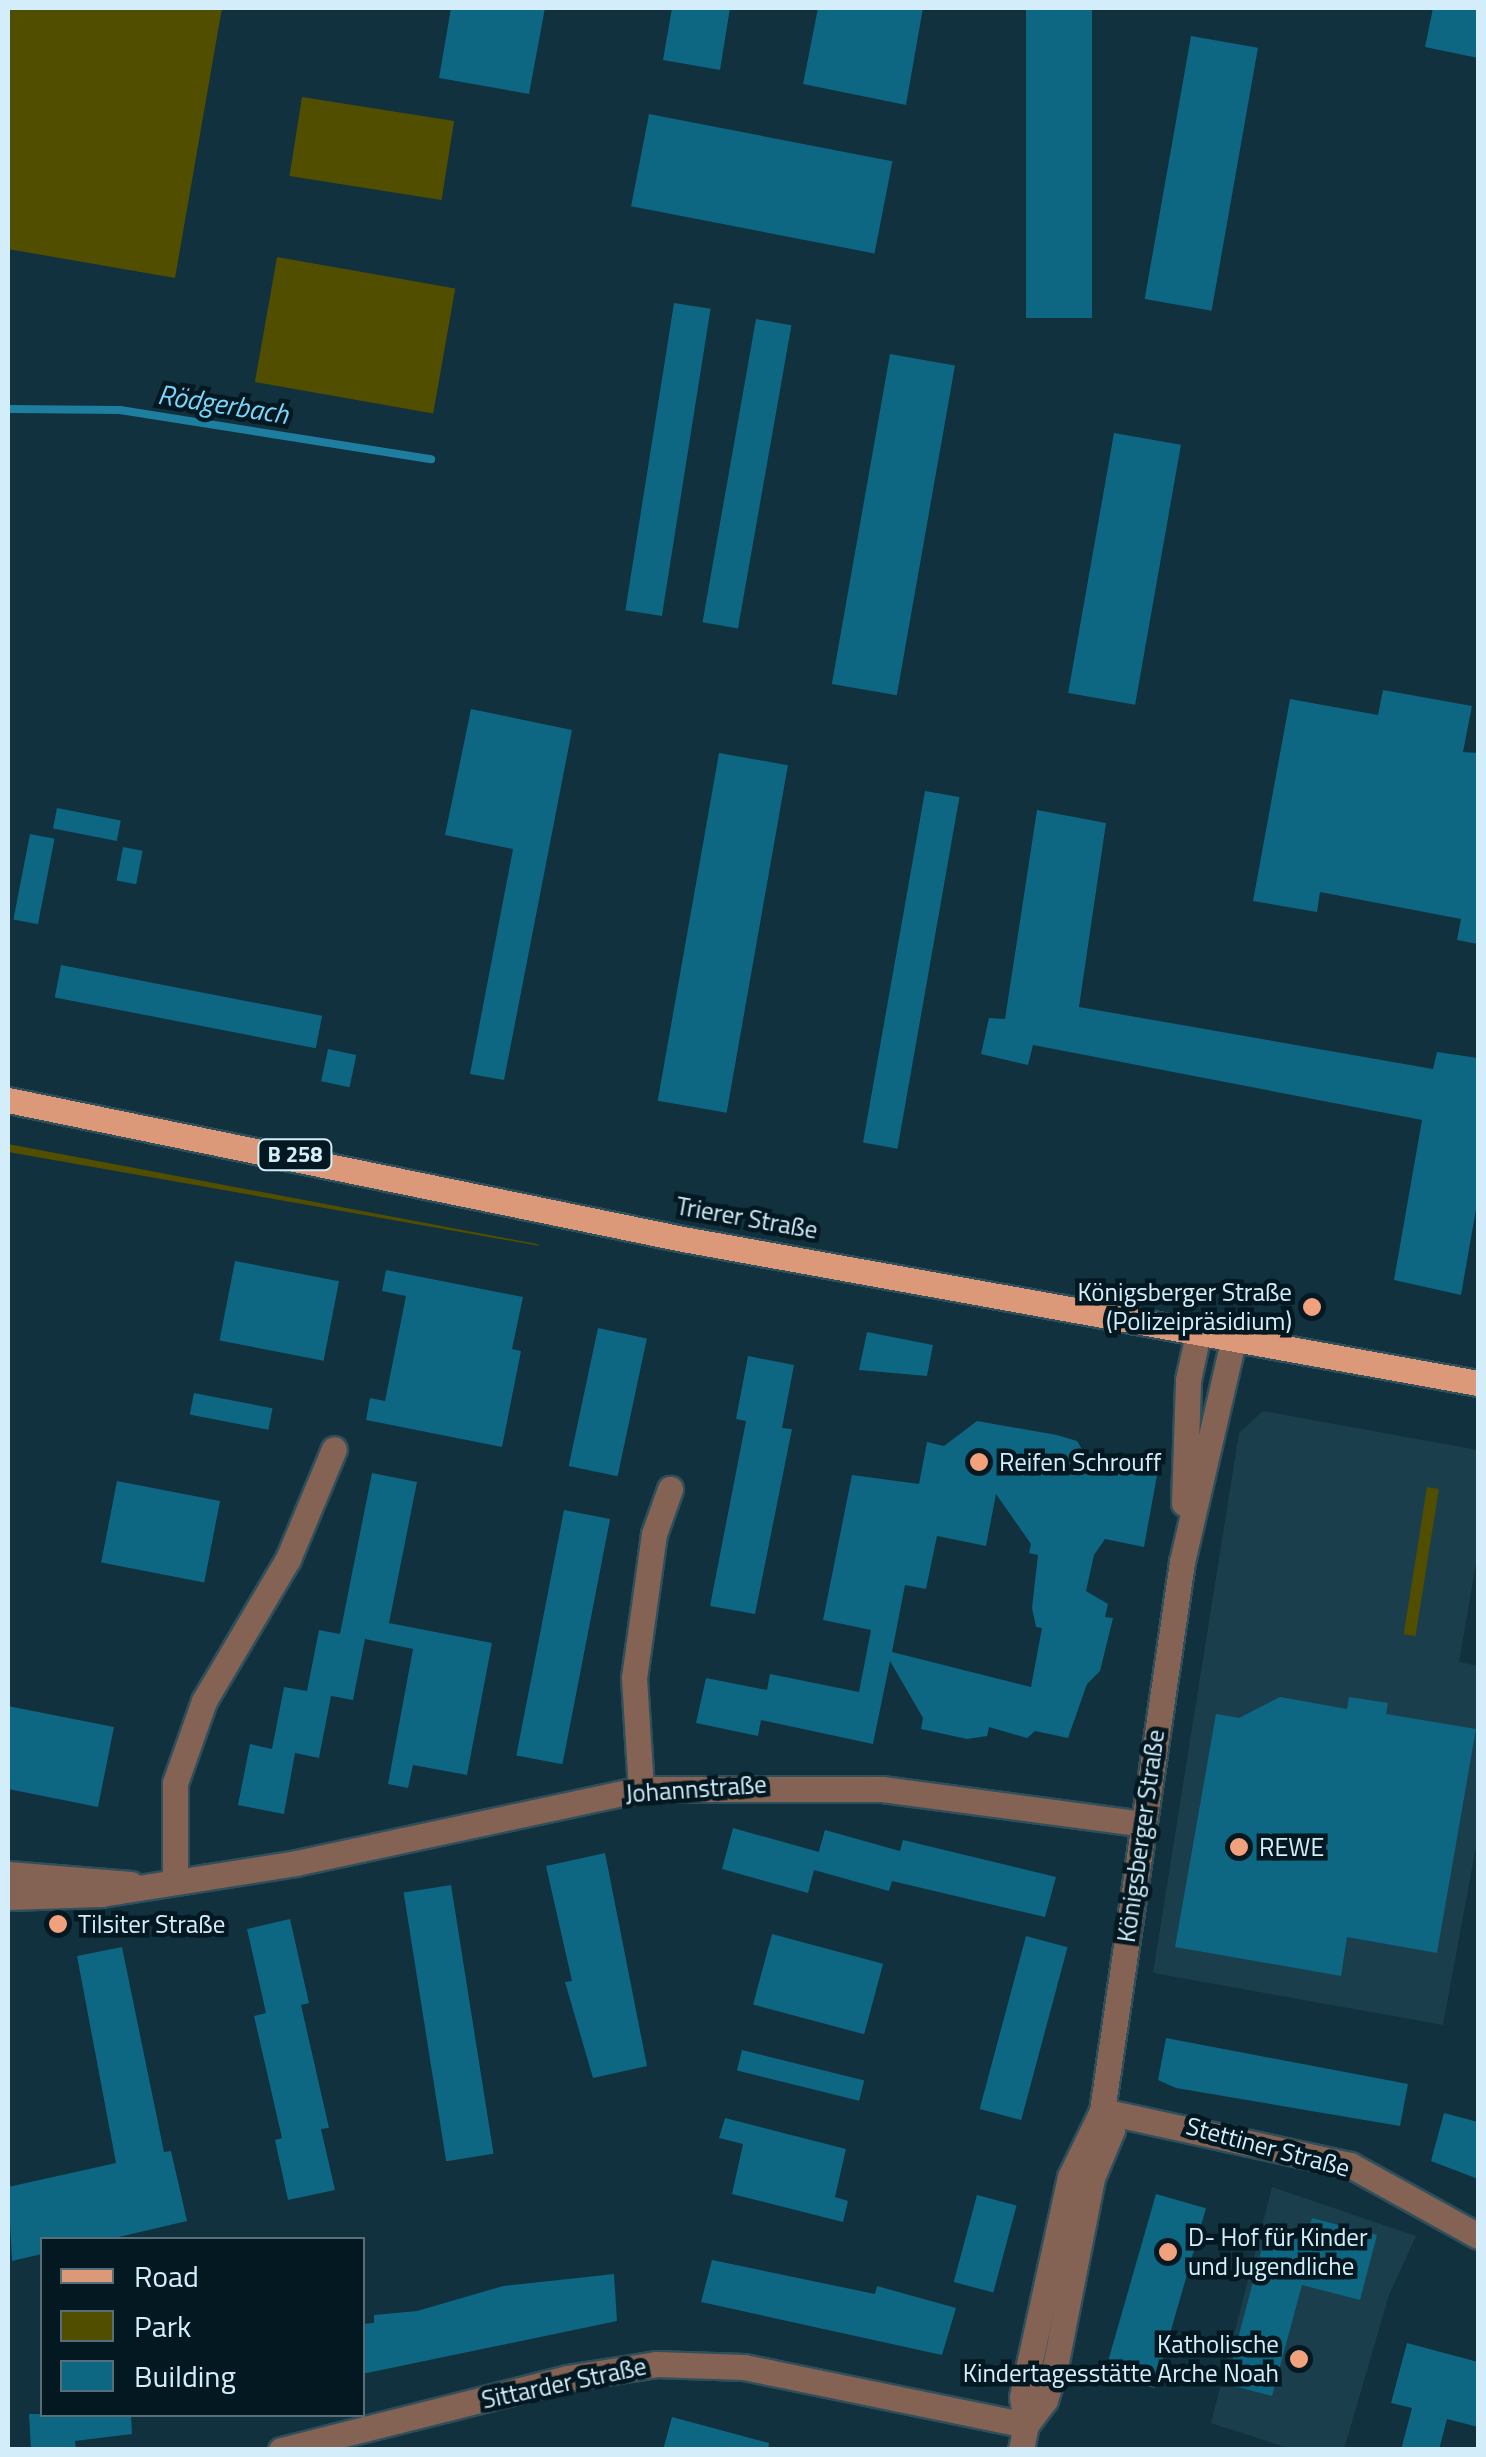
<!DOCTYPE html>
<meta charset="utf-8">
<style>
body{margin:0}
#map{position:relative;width:1486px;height:2457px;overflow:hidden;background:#10313d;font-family:"Titillium Web",sans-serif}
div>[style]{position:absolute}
.built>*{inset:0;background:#1b3e4c}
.green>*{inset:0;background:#524e00;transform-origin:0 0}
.stream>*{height:8px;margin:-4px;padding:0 4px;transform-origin:4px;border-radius:4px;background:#1d7e9f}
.building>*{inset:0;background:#0d6682;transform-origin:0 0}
.roads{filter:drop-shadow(2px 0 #2f4f5b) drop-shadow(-2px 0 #2f4f5b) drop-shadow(0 2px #2f4f5b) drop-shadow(0 -2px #2f4f5b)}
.minor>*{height:25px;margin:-12.5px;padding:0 12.5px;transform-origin:12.5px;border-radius:12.5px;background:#856354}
.major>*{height:25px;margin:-12.5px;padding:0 12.5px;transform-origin:12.5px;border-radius:12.5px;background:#dc9979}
.dots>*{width:28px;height:28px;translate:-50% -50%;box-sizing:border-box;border:5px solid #031820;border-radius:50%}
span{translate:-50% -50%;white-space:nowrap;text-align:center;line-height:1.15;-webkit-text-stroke:9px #031820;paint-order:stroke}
.shield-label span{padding:2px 8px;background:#031820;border:2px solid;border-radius:8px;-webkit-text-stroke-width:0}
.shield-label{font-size:22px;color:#d3eefa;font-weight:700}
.street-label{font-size:25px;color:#d3eefa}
.poi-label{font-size:25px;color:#d3eefa}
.right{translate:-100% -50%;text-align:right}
.left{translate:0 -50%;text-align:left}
.water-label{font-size:28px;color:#79d6fb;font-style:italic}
.frame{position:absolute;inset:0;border:10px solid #d3eefa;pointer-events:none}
.legend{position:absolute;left:40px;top:2237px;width:325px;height:180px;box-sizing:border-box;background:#031820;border:2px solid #566e77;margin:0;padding:12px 18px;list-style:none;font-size:30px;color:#d3eefa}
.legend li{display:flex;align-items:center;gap:20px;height:50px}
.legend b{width:50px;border:2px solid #566e77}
</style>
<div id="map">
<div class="built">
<i style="clip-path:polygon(1263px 1411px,1478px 1450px,1478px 1552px,1459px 1662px,1478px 1666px,1478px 1836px,1443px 2025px,1153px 1973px,1239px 1433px)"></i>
<i style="clip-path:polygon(1272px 2187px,1416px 2236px,1389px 2295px,1344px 2449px,1291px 2449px,1211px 2423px)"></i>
</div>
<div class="green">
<i style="clip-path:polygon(8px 8px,222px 8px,175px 278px,8px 249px)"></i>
<i style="left:302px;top:97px;width:154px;height:80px;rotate:9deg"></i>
<i style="left:277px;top:257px;width:181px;height:127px;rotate:10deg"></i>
<i style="clip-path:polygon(8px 1144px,537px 1244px,540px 1246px,8px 1152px)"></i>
<i style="left:1427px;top:1487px;width:12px;height:149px;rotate:9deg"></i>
</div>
<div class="stream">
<i style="left:8px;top:409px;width:112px;rotate:0.5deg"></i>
<i style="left:120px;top:410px;width:315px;rotate:9deg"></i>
</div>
<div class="building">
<i style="clip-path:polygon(451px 8px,545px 8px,529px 94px,439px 78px)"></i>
<i style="clip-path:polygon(672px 8px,730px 8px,720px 70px,663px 60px)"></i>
<i style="clip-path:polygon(818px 8px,923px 8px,906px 105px,803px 84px)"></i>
<i style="left:1026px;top:8px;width:66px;height:310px"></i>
<i style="clip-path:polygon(1433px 8px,1478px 8px,1478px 58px,1425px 47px)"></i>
<i style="left:1191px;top:36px;width:68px;height:267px;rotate:10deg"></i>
<i style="left:649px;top:114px;width:248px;height:94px;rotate:11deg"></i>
<i style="left:674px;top:303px;width:37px;height:311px;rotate:9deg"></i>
<i style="left:756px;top:319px;width:36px;height:308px;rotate:10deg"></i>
<i style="left:890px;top:354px;width:66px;height:335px;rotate:10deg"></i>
<i style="left:1114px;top:433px;width:68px;height:264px;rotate:10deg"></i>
<i style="clip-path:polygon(1383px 690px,1472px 706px,1463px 752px,1478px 753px,1478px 944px,1457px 940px,1461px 919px,1320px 892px,1317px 912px,1253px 901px,1290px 699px,1378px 715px)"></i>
<i style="clip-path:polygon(471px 709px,572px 730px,504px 1080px,470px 1074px,513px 849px,445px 835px)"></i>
<i style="left:719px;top:753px;width:70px;height:353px;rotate:10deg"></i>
<i style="left:925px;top:791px;width:35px;height:357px;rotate:10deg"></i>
<i style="left:57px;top:808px;width:65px;height:21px;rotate:11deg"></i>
<i style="clip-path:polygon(1037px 810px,1106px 823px,1079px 1007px,1433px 1069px,1437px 1052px,1478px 1058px,1478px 1198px,1461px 1295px,1394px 1280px,1422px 1120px,1033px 1045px,1028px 1065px,981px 1054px,989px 1018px,1005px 1019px)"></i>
<i style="left:30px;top:834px;width:25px;height:87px;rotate:11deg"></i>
<i style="left:123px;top:847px;width:20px;height:34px;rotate:11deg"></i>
<i style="left:61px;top:965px;width:266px;height:33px;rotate:11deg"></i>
<i style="left:328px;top:1049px;width:29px;height:33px;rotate:12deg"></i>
<i style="left:235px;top:1261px;width:106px;height:81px;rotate:11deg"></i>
<i style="clip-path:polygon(386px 1270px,523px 1297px,512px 1349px,521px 1351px,502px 1447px,366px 1420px,370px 1398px,385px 1401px,406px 1296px,382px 1291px)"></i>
<i style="left:598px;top:1328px;width:50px;height:141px;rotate:12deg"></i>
<i style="clip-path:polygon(867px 1332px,933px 1345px,927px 1376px,859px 1370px)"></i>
<i style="clip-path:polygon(748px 1356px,794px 1365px,782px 1428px,792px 1429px,755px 1614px,710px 1606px,746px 1421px,736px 1419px)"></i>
<i style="left:194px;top:1393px;width:80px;height:22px;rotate:11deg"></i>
<i style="clip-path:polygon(evenodd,977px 1421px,1057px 1435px,1077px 1441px,1086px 1456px,1158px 1470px,1144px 1547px,1105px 1539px,1094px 1555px,1086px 1591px,1108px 1604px,1105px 1617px,1113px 1618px,1100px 1671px,1087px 1684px,1068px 1738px,1035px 1731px,1027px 1738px,989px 1727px,987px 1736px,967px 1739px,921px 1729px,923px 1718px,890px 1661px,873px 1744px,761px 1720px,758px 1736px,696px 1723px,706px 1678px,767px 1690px,770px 1674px,859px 1692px,871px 1630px,823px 1620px,852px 1475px,919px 1484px,927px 1442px,944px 1446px,977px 1421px,996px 1494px,1031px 1544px,1029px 1553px,1038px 1555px,1032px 1608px,1036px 1627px,1042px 1628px,1031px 1687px,892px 1652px,905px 1585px,926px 1589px,937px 1536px,986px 1546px,996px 1494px)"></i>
<i style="clip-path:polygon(372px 1473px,417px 1482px,389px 1623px,492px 1643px,467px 1775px,413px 1765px,408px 1788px,388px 1784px,413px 1649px,365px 1639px,353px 1700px,331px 1696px,319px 1758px,295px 1753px,284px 1814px,238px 1805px,250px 1744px,272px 1749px,284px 1687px,307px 1691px,319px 1630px,340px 1634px)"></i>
<i style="left:117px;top:1481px;width:105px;height:83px;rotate:11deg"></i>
<i style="left:564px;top:1510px;width:47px;height:250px;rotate:11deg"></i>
<i style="clip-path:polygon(1280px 1697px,1347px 1709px,1349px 1697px,1388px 1703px,1386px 1714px,1476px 1729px,1437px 1953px,1347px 1937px,1341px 1976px,1175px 1947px,1216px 1714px,1239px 1718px)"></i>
<i style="clip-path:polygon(8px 1706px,114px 1727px,98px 1807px,8px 1789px)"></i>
<i style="clip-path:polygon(733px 1828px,819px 1852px,815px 1865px,825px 1830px,900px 1851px,903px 1840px,1056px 1877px,1045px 1917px,892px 1881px,889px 1891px,814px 1870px,808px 1893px,722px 1869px)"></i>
<i style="clip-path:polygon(605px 1853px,647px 2066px,593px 2078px,565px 1982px,572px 1981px,546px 1866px)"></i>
<i style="left:451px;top:1885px;width:272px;height:48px;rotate:81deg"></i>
<i style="clip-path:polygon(290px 1919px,309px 2003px,301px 2005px,329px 2128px,321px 2129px,335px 2190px,288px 2200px,275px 2140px,282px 2138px,254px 2016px,266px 2013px,247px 1929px)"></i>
<i style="left:772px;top:1934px;width:115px;height:73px;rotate:15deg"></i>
<i style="left:1026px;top:1936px;width:43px;height:179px;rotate:15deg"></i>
<i style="clip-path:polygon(122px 1947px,164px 2152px,171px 2151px,187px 2221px,106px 2240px,42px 2240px,42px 2254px,12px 2261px,8px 2187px,116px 2163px,77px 1956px)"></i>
<i style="clip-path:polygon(1166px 2038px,1408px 2084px,1400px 2126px,1176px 2088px,1158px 2080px)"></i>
<i style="left:742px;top:2050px;width:126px;height:21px;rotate:14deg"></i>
<i style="clip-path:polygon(1444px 2113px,1478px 2122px,1478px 2179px,1431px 2161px)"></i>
<i style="clip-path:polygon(725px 2118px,846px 2149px,835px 2197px,848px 2201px,843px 2222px,732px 2194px,743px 2144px,719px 2138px)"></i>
<i style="left:1156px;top:2194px;width:52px;height:187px;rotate:16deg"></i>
<i style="left:977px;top:2195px;width:41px;height:90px;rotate:15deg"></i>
<i style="clip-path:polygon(1312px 2218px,1377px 2235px,1360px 2300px,1302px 2285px,1272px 2396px,1226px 2384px,1263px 2244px,1276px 2247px,1290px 2228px,1308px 2232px)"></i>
<i style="clip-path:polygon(712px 2260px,875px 2294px,877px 2286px,956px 2308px,942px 2355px,701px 2302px)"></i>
<i style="clip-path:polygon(614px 2274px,617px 2321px,362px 2374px,362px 2324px,374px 2323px,374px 2315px,417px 2311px,503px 2286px)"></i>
<i style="clip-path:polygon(1407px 2343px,1478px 2362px,1478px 2427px,1447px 2419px,1439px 2450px,1401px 2450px,1412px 2408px,1391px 2403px)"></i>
<i style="clip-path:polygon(29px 2414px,131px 2414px,132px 2434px,75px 2441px,76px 2448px,31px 2450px)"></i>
<i style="clip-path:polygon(672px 2417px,769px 2443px,768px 2450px,663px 2450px)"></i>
</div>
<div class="roads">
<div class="minor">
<i style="left:1184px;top:1503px;width:123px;rotate:-88.1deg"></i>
<i style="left:1188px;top:1380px;width:52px;rotate:-77.8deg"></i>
<i style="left:641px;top:1789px;width:111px;rotate:-93.6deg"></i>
<i style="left:634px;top:1678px;width:145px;rotate:-82.1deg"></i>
<i style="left:654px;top:1534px;width:48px;rotate:-70.4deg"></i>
<i style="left:8px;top:1874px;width:123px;rotate:4.6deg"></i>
<i style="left:175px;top:1879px;width:96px;rotate:-90deg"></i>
<i style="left:175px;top:1783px;width:87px;rotate:-70.5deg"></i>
<i style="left:204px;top:1701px;width:165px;rotate:-59.4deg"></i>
<i style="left:288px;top:1559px;width:119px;rotate:-67.3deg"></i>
<i style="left:8px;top:1897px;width:93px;rotate:-1.8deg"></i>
<i style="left:101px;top:1894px;width:197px;rotate:-9deg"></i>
<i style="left:296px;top:1863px;width:353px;rotate:-12.1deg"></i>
<i style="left:641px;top:1789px;width:241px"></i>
<i style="left:882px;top:1789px;width:263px;rotate:7.6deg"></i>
<i style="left:1102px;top:2111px;width:254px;rotate:12.3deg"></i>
<i style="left:1350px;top:2165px;width:146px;rotate:29deg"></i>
<i style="left:1026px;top:2425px;width:31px;rotate:-53deg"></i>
<i style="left:1045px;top:2400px;width:34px;rotate:-73deg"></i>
<i style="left:1055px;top:2367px;width:193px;rotate:-78.9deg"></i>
<i style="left:1092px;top:2178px;width:52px;rotate:-67.4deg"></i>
<i style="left:1112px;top:2130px;width:21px;rotate:-118deg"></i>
<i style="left:281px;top:2450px;width:295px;rotate:-14.1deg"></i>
<i style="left:567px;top:2378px;width:90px;rotate:-8.9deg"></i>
<i style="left:656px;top:2364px;width:88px;rotate:2deg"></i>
<i style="left:744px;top:2367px;width:288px;rotate:11.6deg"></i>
<i style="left:1021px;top:2450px;width:25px;rotate:-79deg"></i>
<i style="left:1026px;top:2425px;width:28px;rotate:-98deg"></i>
<i style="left:1022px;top:2397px;width:225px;rotate:-77.7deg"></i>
<i style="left:1070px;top:2177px;width:73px;rotate:-64.1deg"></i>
<i style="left:1102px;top:2111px;width:555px;rotate:-81.71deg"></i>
<i style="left:1182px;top:1562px;width:232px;rotate:-77deg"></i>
</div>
<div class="major">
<i style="left:8px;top:1100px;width:689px;rotate:11.64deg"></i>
<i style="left:683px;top:1239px;width:808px;rotate:10.27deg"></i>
</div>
</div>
<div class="dots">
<i style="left:1312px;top:1307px;background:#f1a17b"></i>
<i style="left:979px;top:1462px;background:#f1a17b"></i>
<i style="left:1239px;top:1847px;background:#f1a17b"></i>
<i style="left:58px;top:1924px;background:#f1a17b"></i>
<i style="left:1168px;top:2252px;background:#f1a17b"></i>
<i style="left:1299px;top:2359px;background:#f1a17b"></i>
</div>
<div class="shield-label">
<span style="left:295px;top:1155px">B 258</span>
</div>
<div class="street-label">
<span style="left:747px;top:1218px;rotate:10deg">Trierer Straße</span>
<span style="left:696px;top:1789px;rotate:-4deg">Johannstraße</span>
<span style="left:1141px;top:1836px;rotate:-82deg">Königsberger Straße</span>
<span style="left:1268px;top:2147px;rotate:15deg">Stettiner Straße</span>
<span style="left:564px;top:2383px;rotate:-12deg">Sittarder Straße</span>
</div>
<div class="poi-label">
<span class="right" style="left:1292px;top:1307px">Königsberger Straße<br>(Polizeipräsidium)</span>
<span class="left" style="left:999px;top:1462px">Reifen Schrouff</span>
<span class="left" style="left:1259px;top:1847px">REWE</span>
<span class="left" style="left:78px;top:1924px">Tilsiter Straße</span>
<span class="left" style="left:1188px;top:2252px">D- Hof für Kinder<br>und Jugendliche</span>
<span class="right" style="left:1279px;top:2359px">Katholische<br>Kindertagesstätte Arche Noah</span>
</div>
<div class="water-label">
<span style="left:223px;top:404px;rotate:9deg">Rödgerbach</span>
</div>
<div class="frame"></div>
<ul class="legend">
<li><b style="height:12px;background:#dc9979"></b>Road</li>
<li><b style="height:28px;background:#524e00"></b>Park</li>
<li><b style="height:28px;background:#0d6682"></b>Building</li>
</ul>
</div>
